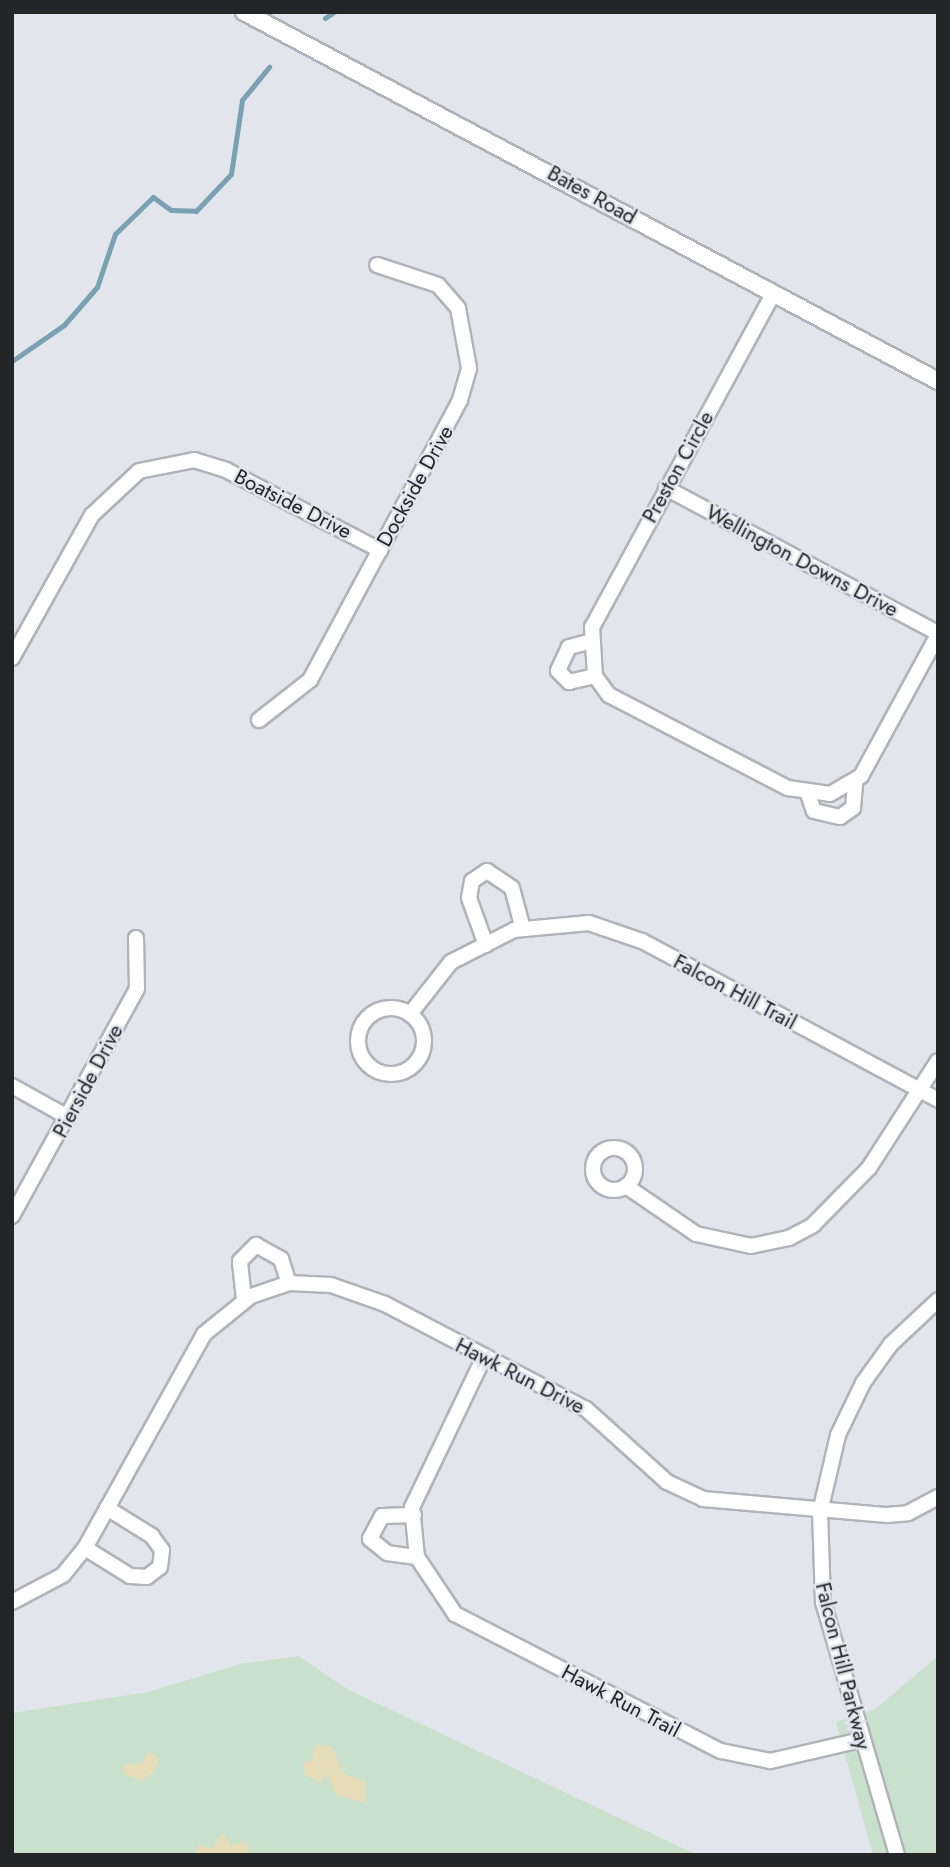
<!DOCTYPE html>
<style>
body{margin:0}
#map{position:relative;width:950px;height:1867px;overflow:hidden;background:#e2e6ec;font-family:Jost,sans-serif}
div>[style]{position:absolute}
.green>*{inset:0;background:#c8e0cc}
.sand>*{inset:0;background:#e6dcb7}
.stream>*{height:5px;margin:-2.5px;padding:0 2.5px;transform-origin:2.5px;border-radius:2.5px;background:#79a1b1}
.roads{filter:drop-shadow(2px 0 #b0b4b9) drop-shadow(-2px 0 #b0b4b9) drop-shadow(0 2px #b0b4b9) drop-shadow(0 -2px #b0b4b9)}
.minor>*{height:14px;margin:-7px;padding:0 7px;transform-origin:7px;border-radius:7px;background:#fff}
.minor>.ring{margin:-7px;padding:0;box-sizing:content-box;background:none;border:14px solid #fff;border-radius:50%}
.tertiary>*{height:16px;margin:-8px;padding:0 8px;transform-origin:8px;border-radius:8px;background:#fff}
span{translate:-50% -50%;white-space:nowrap;text-align:center;line-height:1.15;-webkit-text-stroke:5px #e2e6ec;paint-order:stroke}
.street-label{font-size:21px;color:#232527}
.frame{position:absolute;inset:0;border:14px solid #232527;pointer-events:none}
</style>
<div id="map">
<div class="green">
<i style="clip-path:polygon(299px 1656px,347px 1689px,697px 1855px,12px 1855px,12px 1713px,148px 1692px,240px 1664px)"></i>
<i style="clip-path:polygon(938px 1656px,938px 1855px,873px 1855px,836px 1722px,875px 1709px)"></i>
</div>
<div class="sand">
<i style="clip-path:polygon(315px 1745px,331px 1746px,344px 1774px,366px 1781px,365px 1803px,336px 1795px,327px 1774px,320px 1782px,305px 1775px,303px 1763px,312px 1760px)"></i>
<i style="clip-path:polygon(148px 1752px,159px 1759px,154px 1772px,140px 1781px,123px 1773px,125px 1764px,141px 1764px)"></i>
<i style="clip-path:polygon(222px 1833px,231px 1845px,246px 1842px,250px 1855px,196px 1855px,198px 1845px,212px 1849px)"></i>
</div>
<div class="stream">
<i style="left:325px;top:18px;width:11px;rotate:-34deg"></i>
<i style="left:12px;top:361px;width:63px;rotate:-34.7deg"></i>
<i style="left:64px;top:325px;width:50px;rotate:-49deg"></i>
<i style="left:97px;top:287px;width:56px;rotate:-71.2deg"></i>
<i style="left:115px;top:234px;width:53px;rotate:-44.2deg"></i>
<i style="left:153px;top:197px;width:22px;rotate:36deg"></i>
<i style="left:171px;top:210px;width:25px;rotate:2deg"></i>
<i style="left:196px;top:211px;width:51px;rotate:-46.6deg"></i>
<i style="left:231px;top:174px;width:75px;rotate:-81.5deg"></i>
<i style="left:242px;top:100px;width:43px;rotate:-50.7deg"></i>
</div>
<div class="roads">
<div class="minor">
<i style="left:773px;top:294px;width:379px;rotate:118.5deg"></i>
<i style="left:592px;top:627px;width:49px;rotate:86.5deg"></i>
<i style="left:595px;top:676px;width:24px;rotate:54deg"></i>
<i style="left:609px;top:695px;width:202px;rotate:27.5deg"></i>
<i style="left:788px;top:788px;width:42px;rotate:8.1deg"></i>
<i style="left:830px;top:794px;width:36px;rotate:-30deg"></i>
<i style="left:861px;top:776px;width:161px;rotate:-61.4deg"></i>
<i style="left:666px;top:488px;width:308px;rotate:28.1deg"></i>
<i style="left:588px;top:642px;width:20px;rotate:165deg"></i>
<i style="left:569px;top:647px;width:26px;rotate:115deg"></i>
<i style="left:558px;top:671px;width:16px;rotate:45deg"></i>
<i style="left:569px;top:682px;width:27px;rotate:-13deg"></i>
<i style="left:12px;top:658px;width:164px;rotate:-60.8deg"></i>
<i style="left:92px;top:515px;width:64px;rotate:-43.1deg"></i>
<i style="left:139px;top:471px;width:56px;rotate:-11.3deg"></i>
<i style="left:194px;top:460px;width:34px;rotate:17deg"></i>
<i style="left:226px;top:470px;width:174px;rotate:27.5deg"></i>
<i style="left:259px;top:720px;width:65px;rotate:-38.1deg"></i>
<i style="left:310px;top:680px;width:318px;rotate:-61.8deg"></i>
<i style="left:460px;top:400px;width:33px;rotate:-74deg"></i>
<i style="left:469px;top:368px;width:61px;rotate:-100.4deg"></i>
<i style="left:458px;top:308px;width:30px;rotate:-131deg"></i>
<i style="left:438px;top:285px;width:64px;rotate:-161.8deg"></i>
<i style="left:808px;top:794px;width:18px;rotate:71deg"></i>
<i style="left:814px;top:811px;width:27px;rotate:13deg"></i>
<i style="left:840px;top:817px;width:16px;rotate:-35deg"></i>
<i style="left:853px;top:808px;width:25px;rotate:-85deg"></i>
<i style="left:486px;top:945px;width:50px;rotate:-109.9deg"></i>
<i style="left:469px;top:898px;width:17px;rotate:-80deg"></i>
<i style="left:472px;top:881px;width:18px;rotate:-34deg"></i>
<i style="left:487px;top:871px;width:30px;rotate:34deg"></i>
<i style="left:512px;top:888px;width:42px;rotate:75deg"></i>
<i class="ring" style="left:358px;top:1008px;width:52px;height:52px"></i>
<i style="left:410px;top:1014px;width:66px;rotate:-51.7deg"></i>
<i style="left:451px;top:962px;width:71px;rotate:-26.9deg"></i>
<i style="left:514px;top:930px;width:75px;rotate:-5.3deg"></i>
<i style="left:589px;top:923px;width:56px;rotate:18.8deg"></i>
<i style="left:642px;top:941px;width:336px;rotate:28.2deg"></i>
<i style="left:12px;top:1086px;width:64px;rotate:29deg"></i>
<i class="ring" style="left:593px;top:1148px;width:28px;height:28px"></i>
<i style="left:626px;top:1186px;width:85px;rotate:34.4deg"></i>
<i style="left:696px;top:1234px;width:56px;rotate:12.3deg"></i>
<i style="left:751px;top:1246px;width:39px;rotate:-12deg"></i>
<i style="left:789px;top:1238px;width:27px;rotate:-28deg"></i>
<i style="left:813px;top:1225px;width:80px;rotate:-45.5deg"></i>
<i style="left:869px;top:1168px;width:127px;rotate:-57.2deg"></i>
<i style="left:12px;top:1216px;width:259px;rotate:-61.2deg"></i>
<i style="left:137px;top:989px;width:51px;rotate:-91.1deg"></i>
<i style="left:244px;top:1300px;width:39px;rotate:-96deg"></i>
<i style="left:240px;top:1261px;width:23px;rotate:-45deg"></i>
<i style="left:256px;top:1245px;width:29px;rotate:29deg"></i>
<i style="left:281px;top:1259px;width:25px;rotate:72deg"></i>
<i style="left:484px;top:1357px;width:166px;rotate:115.6deg"></i>
<i style="left:412px;top:1507px;width:50px;rotate:84.3deg"></i>
<i style="left:417px;top:1557px;width:69px;rotate:56.3deg"></i>
<i style="left:455px;top:1614px;width:299px;rotate:27.3deg"></i>
<i style="left:721px;top:1751px;width:50px;rotate:11.5deg"></i>
<i style="left:770px;top:1761px;width:93px;rotate:-13deg"></i>
<i style="left:414px;top:1515px;width:32px;rotate:178deg"></i>
<i style="left:382px;top:1516px;width:26px;rotate:118deg"></i>
<i style="left:370px;top:1539px;width:22px;rotate:39deg"></i>
<i style="left:387px;top:1553px;width:30px;rotate:8deg"></i>
<i style="left:85px;top:1548px;width:53px;rotate:31.9deg"></i>
<i style="left:130px;top:1576px;width:17px;rotate:3deg"></i>
<i style="left:147px;top:1577px;width:16px;rotate:-38deg"></i>
<i style="left:160px;top:1567px;width:17px;rotate:-83deg"></i>
<i style="left:162px;top:1550px;width:17px;rotate:-126deg"></i>
<i style="left:152px;top:1536px;width:53px;rotate:-148.1deg"></i>
<i style="left:12px;top:1602px;width:58px;rotate:-27.9deg"></i>
<i style="left:63px;top:1575px;width:35px;rotate:-51deg"></i>
<i style="left:85px;top:1548px;width:245px;rotate:-60.9deg"></i>
<i style="left:204px;top:1334px;width:60px;rotate:-39deg"></i>
<i style="left:251px;top:1296px;width:40px;rotate:-18.9deg"></i>
<i style="left:289px;top:1283px;width:42px;rotate:2.7deg"></i>
<i style="left:331px;top:1285px;width:57px;rotate:19.4deg"></i>
<i style="left:385px;top:1304px;width:227px;rotate:27.6deg"></i>
<i style="left:586px;top:1409px;width:109px;rotate:42deg"></i>
<i style="left:667px;top:1482px;width:40px;rotate:25deg"></i>
<i style="left:703px;top:1499px;width:185px;rotate:5deg"></i>
<i style="left:887px;top:1515px;width:21px;rotate:-5deg"></i>
<i style="left:908px;top:1513px;width:34px;rotate:-28deg"></i>
<i style="left:897px;top:1855px;width:264px;rotate:-106.3deg"></i>
<i style="left:823px;top:1602px;width:90px;rotate:-91.9deg"></i>
<i style="left:820px;top:1512px;width:79px;rotate:-76.8deg"></i>
<i style="left:838px;top:1435px;width:58px;rotate:-64.3deg"></i>
<i style="left:863px;top:1383px;width:48px;rotate:-54.3deg"></i>
<i style="left:891px;top:1344px;width:64px;rotate:-43.1deg"></i>
</div>
<div class="tertiary">
<i style="left:244px;top:12px;width:786px;rotate:28deg"></i>
</div>
</div>
<div class="street-label">
<span style="left:592px;top:195px;rotate:29deg">Bates Road</span>
<span style="left:678px;top:467px;rotate:-61deg">Preston Circle</span>
<span style="left:415px;top:486px;rotate:-61deg">Dockside Drive</span>
<span style="left:293px;top:504px;rotate:27deg">Boatside Drive</span>
<span style="left:802px;top:561px;rotate:28deg">Wellington Downs Drive</span>
<span style="left:735px;top:992px;rotate:28deg">Falcon Hill Trail</span>
<span style="left:88px;top:1081px;rotate:-62deg">Pierside Drive</span>
<span style="left:520px;top:1376px;rotate:27deg">Hawk Run Drive</span>
<span style="left:843px;top:1666px;rotate:76deg">Falcon Hill Parkway</span>
<span style="left:621px;top:1701px;rotate:28deg">Hawk Run Trail</span>
</div>
<div class="frame"></div>
</div>
